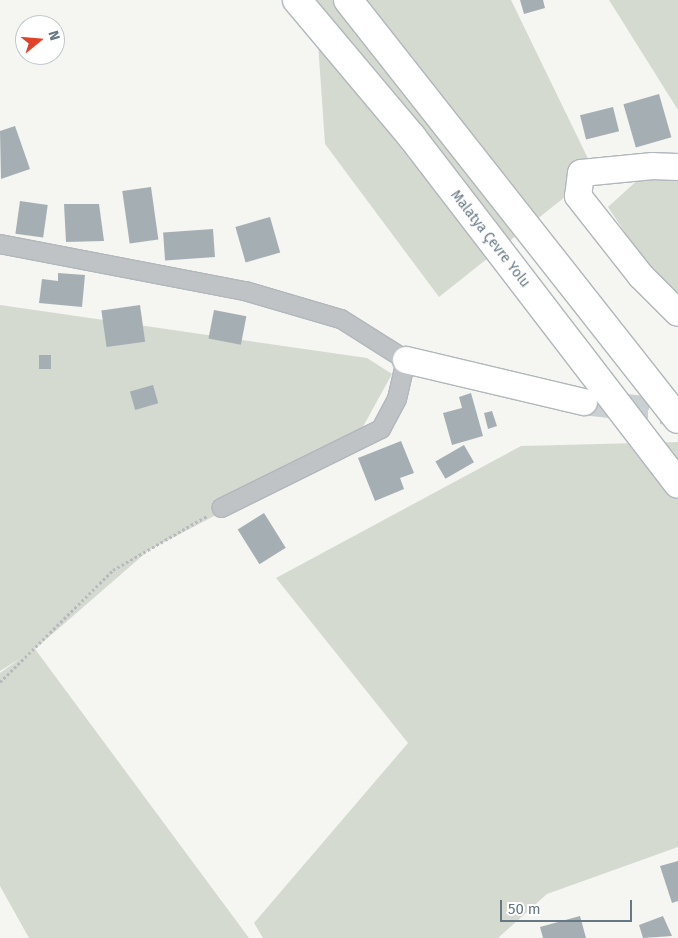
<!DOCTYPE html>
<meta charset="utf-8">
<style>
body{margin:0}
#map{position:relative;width:678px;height:938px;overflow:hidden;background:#f5f5f2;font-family:"Fira Sans",sans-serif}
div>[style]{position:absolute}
.green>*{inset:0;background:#d5dad1}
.building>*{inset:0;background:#a5afb3;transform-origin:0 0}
.secondary-tunnel>*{height:26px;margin-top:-13px;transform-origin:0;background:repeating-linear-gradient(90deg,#cad0d1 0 26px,transparent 0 39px)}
.path>*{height:3px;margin-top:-1.5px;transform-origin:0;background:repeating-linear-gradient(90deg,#b7babd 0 2.5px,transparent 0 5px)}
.roads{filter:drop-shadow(1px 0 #b1b7bb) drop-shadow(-1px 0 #b1b7bb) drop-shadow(0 1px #b1b7bb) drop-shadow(0 -1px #b1b7bb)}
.street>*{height:18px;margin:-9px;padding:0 9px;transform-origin:9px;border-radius:9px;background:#bfc3c6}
.secondary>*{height:26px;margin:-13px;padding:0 13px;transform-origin:13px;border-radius:13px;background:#fff}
.highway>*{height:28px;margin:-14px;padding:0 14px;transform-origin:14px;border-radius:14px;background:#fff}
span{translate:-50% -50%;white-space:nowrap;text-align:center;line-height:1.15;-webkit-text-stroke:5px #fff;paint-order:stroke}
.street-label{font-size:14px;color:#657883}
.north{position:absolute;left:15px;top:15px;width:50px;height:50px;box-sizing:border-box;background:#fff;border:1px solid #c1c9cd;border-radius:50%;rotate:73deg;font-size:14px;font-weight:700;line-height:20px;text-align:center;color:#657883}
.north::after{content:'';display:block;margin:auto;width:18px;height:22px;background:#e04327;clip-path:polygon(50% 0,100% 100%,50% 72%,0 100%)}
.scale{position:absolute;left:500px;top:900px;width:132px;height:22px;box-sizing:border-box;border:2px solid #657883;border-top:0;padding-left:6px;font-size:15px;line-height:18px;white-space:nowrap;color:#657883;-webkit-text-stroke:4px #fff;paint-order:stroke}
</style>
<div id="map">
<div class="green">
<i style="clip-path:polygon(315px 0,511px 0,595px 173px,439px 297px,325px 144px)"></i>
<i style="clip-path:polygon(609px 0,678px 0,678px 110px)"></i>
<i style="clip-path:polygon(678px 165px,678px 295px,641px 257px,608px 207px,653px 166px)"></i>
<i style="clip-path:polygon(0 305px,367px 358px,392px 374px,354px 443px,149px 550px,35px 649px,249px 938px,29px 938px,0 886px,0 673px,21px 658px,0 671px)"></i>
<i style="clip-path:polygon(678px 442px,678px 847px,547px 894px,498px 938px,263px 938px,254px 923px,408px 743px,276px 578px,521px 446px)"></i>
</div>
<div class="building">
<i style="clip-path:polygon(520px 0,543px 0,545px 8px,524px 14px)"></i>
<i style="left:659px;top:94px;width:45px;height:37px;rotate:74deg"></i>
<i style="left:613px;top:107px;width:25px;height:34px;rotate:76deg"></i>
<i style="clip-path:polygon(15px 126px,30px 169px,1px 179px,0 131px)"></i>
<i style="left:151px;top:187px;width:53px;height:29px;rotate:82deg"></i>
<i style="left:20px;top:201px;width:28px;height:33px;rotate:8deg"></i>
<i style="clip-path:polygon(64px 204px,99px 204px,104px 241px,66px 242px)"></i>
<i style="left:270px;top:217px;width:37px;height:36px;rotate:74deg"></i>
<i style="left:213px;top:229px;width:28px;height:50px;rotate:86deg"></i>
<i style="clip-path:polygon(58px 273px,85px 275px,82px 307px,39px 303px,42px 279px,58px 281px)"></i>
<i style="left:140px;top:305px;width:37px;height:39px;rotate:82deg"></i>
<i style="left:214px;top:310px;width:33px;height:29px;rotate:11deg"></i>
<i style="left:39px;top:355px;width:12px;height:14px"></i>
<i style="left:153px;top:385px;width:19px;height:24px;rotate:74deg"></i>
<i style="clip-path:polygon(471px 393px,483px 436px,452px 445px,443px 413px,462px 408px,459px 397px)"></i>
<i style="clip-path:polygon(492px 411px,497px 426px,488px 429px,484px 413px)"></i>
<i style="clip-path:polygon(401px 441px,414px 473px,400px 478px,404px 489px,375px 501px,358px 458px)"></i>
<i style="left:464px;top:445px;width:20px;height:33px;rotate:60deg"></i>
<i style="left:264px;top:513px;width:41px;height:31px;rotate:58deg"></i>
<i style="clip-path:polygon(678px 861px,678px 901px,672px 903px,660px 866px)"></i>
<i style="clip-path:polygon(580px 916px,586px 938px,543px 938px,540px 927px)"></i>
<i style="clip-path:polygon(663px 916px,672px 936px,643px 938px,639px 925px)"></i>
</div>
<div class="secondary-tunnel">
<i style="left:584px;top:402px;width:95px;rotate:6.7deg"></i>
</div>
<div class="path">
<i style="left:0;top:682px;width:159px;rotate:-44.7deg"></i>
<i style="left:113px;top:570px;width:108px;rotate:-29.9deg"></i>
</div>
<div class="roads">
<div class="street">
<i style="left:0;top:244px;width:249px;rotate:10.9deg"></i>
<i style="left:245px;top:291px;width:100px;rotate:16.3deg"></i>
<i style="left:341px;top:319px;width:77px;rotate:32.2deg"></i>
<i style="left:406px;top:360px;width:40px;rotate:103deg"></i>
<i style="left:397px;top:399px;width:34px;rotate:118deg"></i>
<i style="left:381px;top:429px;width:178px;rotate:153.7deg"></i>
</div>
<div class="secondary">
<i style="left:678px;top:167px;width:25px;rotate:-178deg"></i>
<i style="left:653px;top:166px;width:72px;rotate:174.4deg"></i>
<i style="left:581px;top:173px;width:23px;rotate:97deg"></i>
<i style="left:578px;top:196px;width:102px;rotate:51.8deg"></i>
<i style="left:641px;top:276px;width:52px;rotate:45deg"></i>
<i style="left:406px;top:360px;width:183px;rotate:13.3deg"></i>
</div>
<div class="highway">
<i style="left:297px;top:0;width:179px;rotate:50deg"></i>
<i style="left:412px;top:137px;width:437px;rotate:52.5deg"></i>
<i style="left:348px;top:0;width:533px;rotate:51.78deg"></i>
</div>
</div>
<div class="street-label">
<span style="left:490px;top:239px;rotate:52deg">Malatya Çevre Yolu</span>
</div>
<div class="north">N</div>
<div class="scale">50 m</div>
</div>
